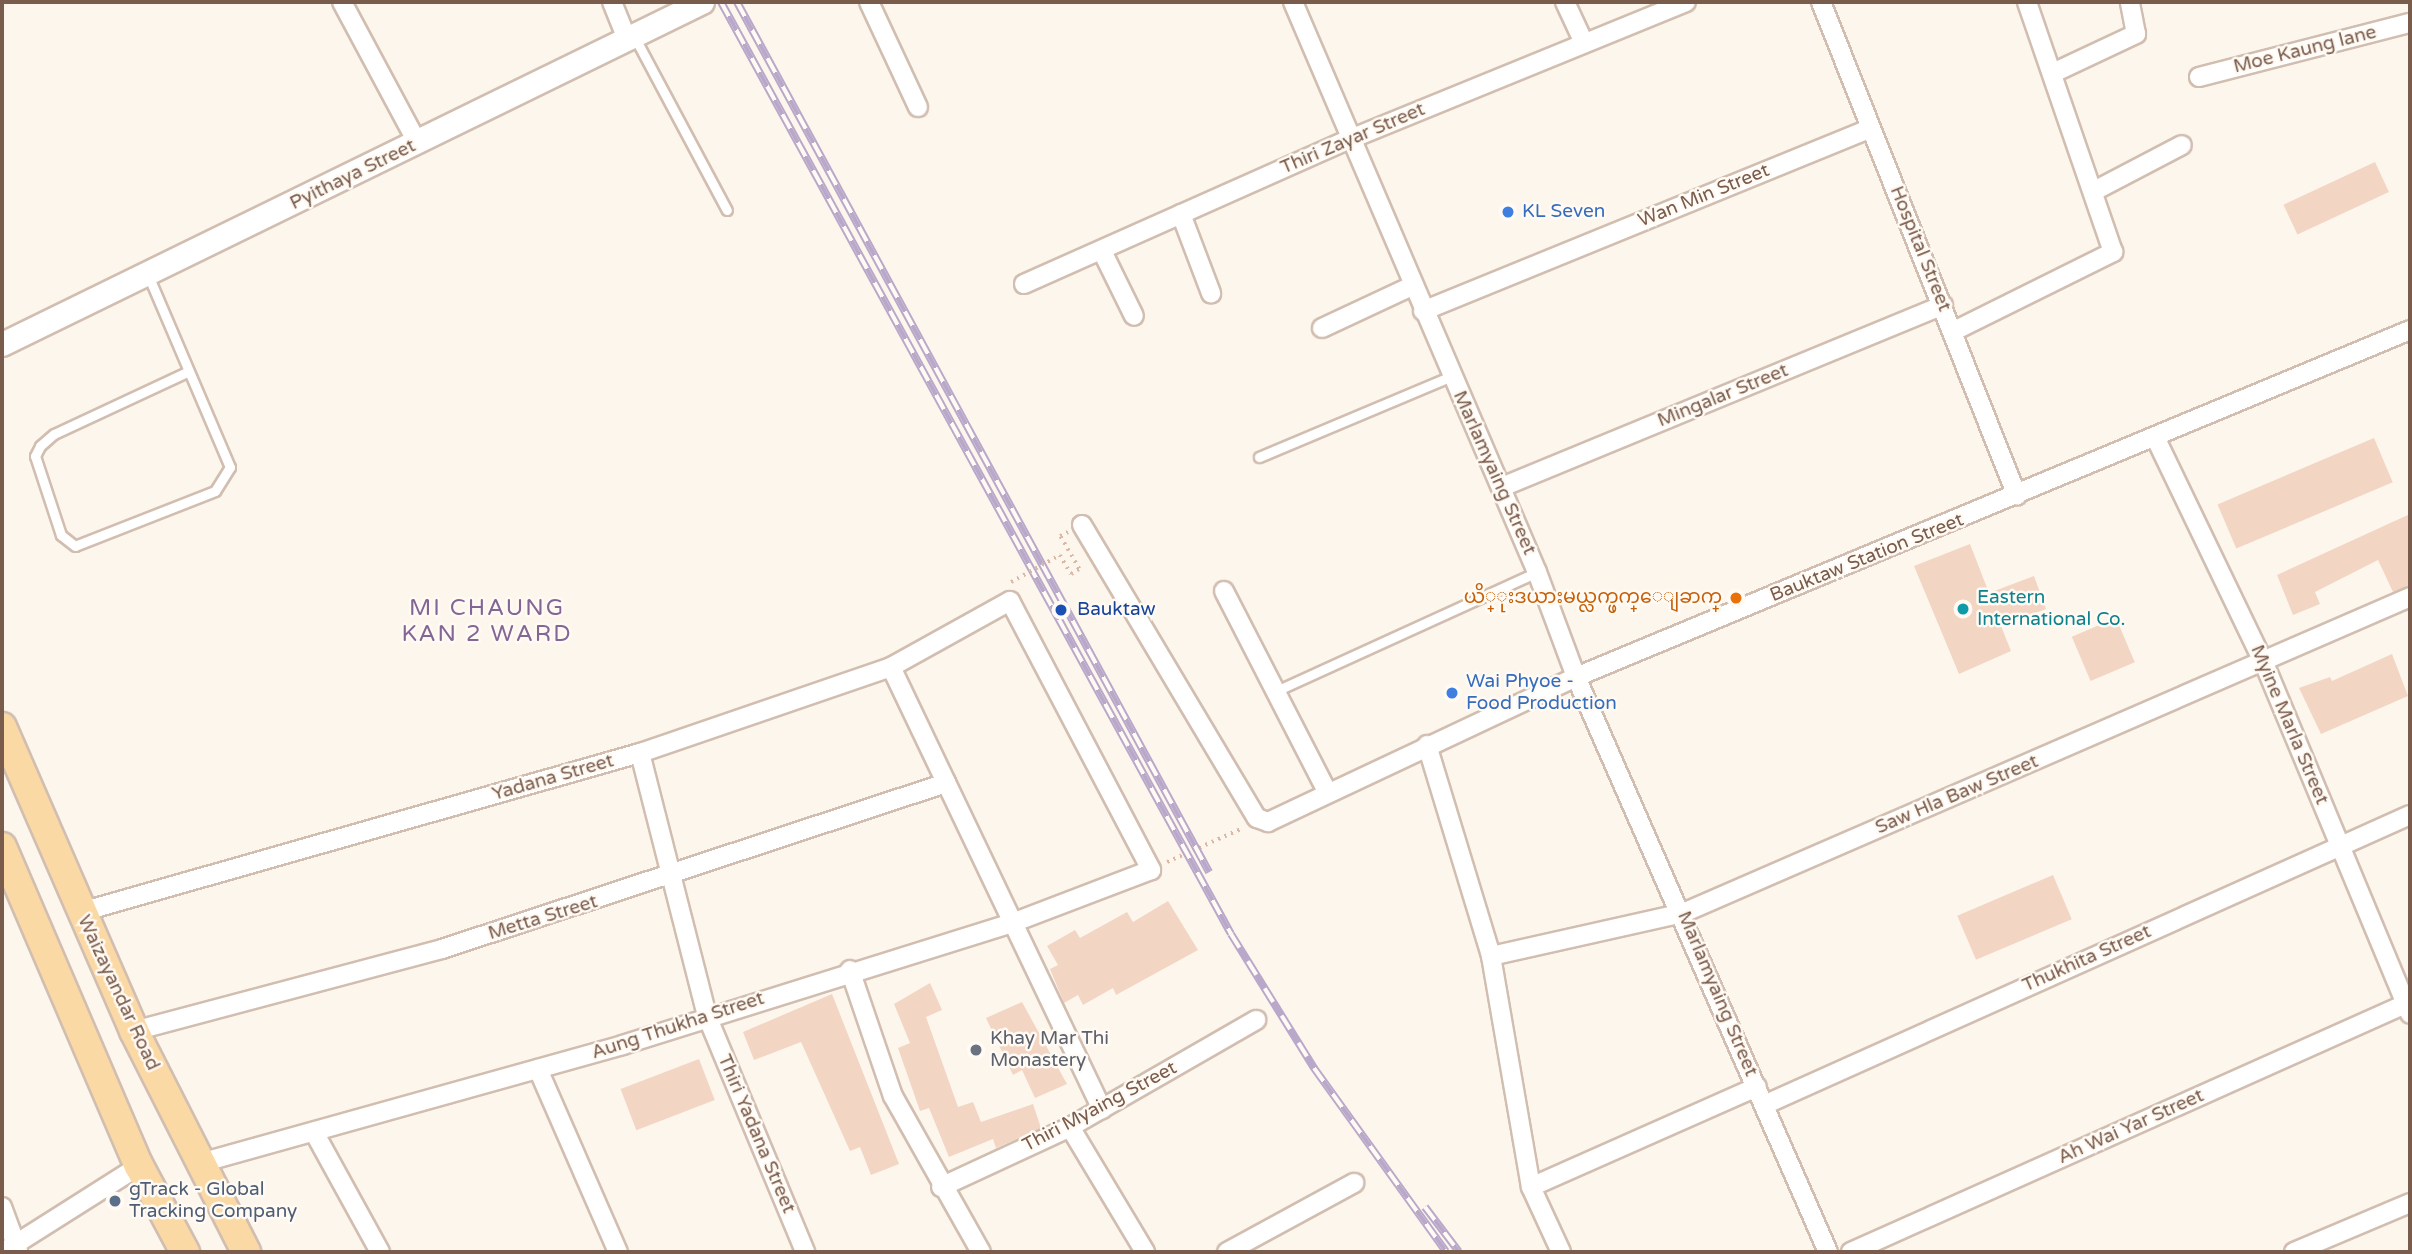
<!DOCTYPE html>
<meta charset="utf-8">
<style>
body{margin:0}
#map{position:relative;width:2412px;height:1254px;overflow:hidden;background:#fdf6ec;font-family:"Varela Round","Noto Sans Myanmar",sans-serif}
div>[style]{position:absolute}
.building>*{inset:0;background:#f3d5c3;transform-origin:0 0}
.path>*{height:3.5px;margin-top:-1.75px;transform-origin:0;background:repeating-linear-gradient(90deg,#d9b8a5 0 2px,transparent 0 7px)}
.roads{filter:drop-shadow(2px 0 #d1beb0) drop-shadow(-2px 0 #d1beb0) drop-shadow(0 2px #d1beb0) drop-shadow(0 -2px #d1beb0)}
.service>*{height:9px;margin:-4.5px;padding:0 4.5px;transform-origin:4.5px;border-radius:4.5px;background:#fff}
.minor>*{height:18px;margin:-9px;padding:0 9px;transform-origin:9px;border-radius:9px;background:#fff}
.tertiary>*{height:23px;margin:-11.5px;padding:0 11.5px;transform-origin:11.5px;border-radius:11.5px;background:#fff}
.primary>*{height:28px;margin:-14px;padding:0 14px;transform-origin:14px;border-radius:14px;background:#fbd9a5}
.rail>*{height:8px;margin-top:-4px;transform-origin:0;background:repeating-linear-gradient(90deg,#fffaf3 0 16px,#b9a8c9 0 32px);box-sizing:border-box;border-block:2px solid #b9a8c9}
.path-bridge>*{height:3.5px;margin-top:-1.75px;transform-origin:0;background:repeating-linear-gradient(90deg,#d9b8a5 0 2px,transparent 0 7px)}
.dots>*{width:19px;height:19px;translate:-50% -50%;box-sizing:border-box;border:4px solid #fffaf3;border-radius:50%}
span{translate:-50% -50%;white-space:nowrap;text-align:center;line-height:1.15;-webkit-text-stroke:5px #fffaf3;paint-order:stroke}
.street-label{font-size:19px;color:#7a5c4d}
.shop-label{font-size:19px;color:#366cbe}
.left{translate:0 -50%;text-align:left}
.food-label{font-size:19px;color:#c56008}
.right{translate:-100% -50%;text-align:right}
.culture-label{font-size:19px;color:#0d838f}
.transit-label{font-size:19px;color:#164399}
.worship-label{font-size:19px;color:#5b616d}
.service-label{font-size:19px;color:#4e5e75}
.quarter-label{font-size:23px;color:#846695;letter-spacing:2px}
.frame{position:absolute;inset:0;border:4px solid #7a5c4d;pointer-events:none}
</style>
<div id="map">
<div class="building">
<i style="left:2375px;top:162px;width:33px;height:101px;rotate:65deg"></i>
<i style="left:2374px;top:438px;width:48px;height:170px;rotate:67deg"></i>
<i style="clip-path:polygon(2410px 514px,2410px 586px,2393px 592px,2378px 560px,2315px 592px,2320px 604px,2293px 615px,2277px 575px)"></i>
<i style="clip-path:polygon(1970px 544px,1989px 593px,2034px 576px,2046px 609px,2001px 626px,2011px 651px,1959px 674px,1914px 566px)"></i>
<i style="left:2116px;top:618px;width:48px;height:48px;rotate:67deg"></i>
<i style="clip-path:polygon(2392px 654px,2408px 696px,2321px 734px,2299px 688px,2330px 677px,2332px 681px)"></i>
<i style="left:2053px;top:875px;width:48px;height:104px;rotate:67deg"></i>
<i style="clip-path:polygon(1168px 901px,1198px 950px,1116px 995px,1113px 988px,1083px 1005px,1078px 995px,1064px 1003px,1050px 969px,1058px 965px,1047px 946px,1075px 930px,1080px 938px,1127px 912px,1133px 922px)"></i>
<i style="clip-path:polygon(930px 983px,942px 1010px,926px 1017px,958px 1107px,973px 1102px,981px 1122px,1033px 1104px,1041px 1128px,996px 1148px,993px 1139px,949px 1157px,929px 1108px,920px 1111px,898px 1048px,910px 1043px,894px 1004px)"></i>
<i style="clip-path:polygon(832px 994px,899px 1164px,871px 1175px,860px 1147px,850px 1151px,801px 1042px,754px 1060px,743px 1032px)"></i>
<i style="clip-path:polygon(1022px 1002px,1067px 1084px,1035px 1098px,1022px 1070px,1013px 1075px,986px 1018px)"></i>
<i style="left:699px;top:1059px;width:44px;height:84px;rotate:69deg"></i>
</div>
<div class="path">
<i style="left:1060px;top:555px;width:22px;rotate:60deg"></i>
<i style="left:1071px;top:574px;width:9px;rotate:-32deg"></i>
<i style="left:1079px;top:569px;width:38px;rotate:-120deg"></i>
<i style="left:1060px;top:536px;width:9px;rotate:-27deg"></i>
<i style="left:1167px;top:862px;width:83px;rotate:-24.1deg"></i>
</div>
<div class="roads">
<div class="service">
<i style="left:635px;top:38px;width:195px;rotate:61.9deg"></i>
<i style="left:148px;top:275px;width:209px;rotate:66.9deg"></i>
<i style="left:230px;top:467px;width:28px;rotate:122deg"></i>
<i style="left:215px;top:491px;width:150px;rotate:158.6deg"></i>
<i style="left:75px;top:546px;width:18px;rotate:-142deg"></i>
<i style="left:61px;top:535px;width:83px;rotate:-108.2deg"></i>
<i style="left:35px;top:456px;width:11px;rotate:-63deg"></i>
<i style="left:40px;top:446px;width:18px;rotate:-41deg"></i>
<i style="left:54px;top:434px;width:147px;rotate:-25deg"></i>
<i style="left:1259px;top:457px;width:209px;rotate:-22.8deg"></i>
<i style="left:1276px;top:691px;width:287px;rotate:-24.5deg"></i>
</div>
<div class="minor">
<i style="left:342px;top:2px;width:161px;rotate:61.8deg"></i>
<i style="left:612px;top:2px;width:40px;rotate:68deg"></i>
<i style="left:869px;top:2px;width:116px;rotate:65deg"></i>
<i style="left:1293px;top:2px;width:620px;rotate:66.83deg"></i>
<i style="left:1537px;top:572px;width:112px;rotate:69.6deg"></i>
<i style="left:1576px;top:677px;width:628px;rotate:66.33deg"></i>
<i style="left:1565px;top:2px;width:45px;rotate:65.1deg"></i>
<i style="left:1821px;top:2px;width:531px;rotate:68.36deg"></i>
<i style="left:2053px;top:73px;width:92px;rotate:-25.2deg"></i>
<i style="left:2136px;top:34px;width:33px;rotate:-101deg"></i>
<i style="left:2199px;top:77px;width:218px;rotate:-14.4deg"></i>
<i style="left:2094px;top:191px;width:99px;rotate:-27.6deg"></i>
<i style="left:1181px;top:214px;width:85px;rotate:69.2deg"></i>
<i style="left:1102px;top:251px;width:72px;rotate:63.8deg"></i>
<i style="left:1024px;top:284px;width:355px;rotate:-24deg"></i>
<i style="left:1348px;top:140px;width:365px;rotate:-22.2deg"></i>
<i style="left:1423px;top:311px;width:482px;rotate:-22.2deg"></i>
<i style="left:1322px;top:328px;width:97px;rotate:-25deg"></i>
<i style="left:1954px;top:331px;width:178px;rotate:-26.4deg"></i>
<i style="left:2113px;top:252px;width:264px;rotate:-109deg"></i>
<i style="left:2156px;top:439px;width:249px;rotate:64.3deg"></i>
<i style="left:2264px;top:663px;width:380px;rotate:67.4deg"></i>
<i style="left:1502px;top:487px;width:477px;rotate:-22.4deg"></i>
<i style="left:1082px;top:525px;width:341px;rotate:59.2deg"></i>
<i style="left:1257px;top:818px;width:12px;rotate:20deg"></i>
<i style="left:1268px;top:822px;width:340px;rotate:-25.2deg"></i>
<i style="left:1576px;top:677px;width:903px;rotate:-22.59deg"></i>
<i style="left:1224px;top:591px;width:225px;rotate:62.8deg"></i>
<i style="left:891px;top:667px;width:490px;rotate:64.5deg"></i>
<i style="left:1427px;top:745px;width:220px;rotate:73.1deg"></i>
<i style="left:1491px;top:956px;width:234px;rotate:80.2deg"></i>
<i style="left:1531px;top:1187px;width:72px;rotate:65.2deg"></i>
<i style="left:640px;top:753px;width:271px;rotate:75.7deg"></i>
<i style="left:707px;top:1016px;width:256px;rotate:67.4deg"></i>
<i style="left:81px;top:912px;width:581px;rotate:-15.88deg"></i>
<i style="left:640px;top:753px;width:265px;rotate:-18.9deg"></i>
<i style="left:891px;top:667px;width:136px;rotate:-29deg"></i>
<i style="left:1010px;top:601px;width:304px;rotate:62.3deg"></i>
<i style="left:1151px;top:870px;width:149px;rotate:159.1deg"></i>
<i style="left:1012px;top:923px;width:408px;rotate:162.6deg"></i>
<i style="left:623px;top:1045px;width:440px;rotate:164.4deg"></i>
<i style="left:1491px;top:956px;width:197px;rotate:-12.6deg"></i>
<i style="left:1683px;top:913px;width:793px;rotate:-23.49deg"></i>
<i style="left:850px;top:970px;width:133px;rotate:71.2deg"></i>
<i style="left:893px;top:1096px;width:179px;rotate:60.6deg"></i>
<i style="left:134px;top:1031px;width:319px;rotate:-14.9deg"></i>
<i style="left:442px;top:949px;width:531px;rotate:-18.23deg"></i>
<i style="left:538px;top:1069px;width:200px;rotate:66.4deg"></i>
<i style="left:1764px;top:1105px;width:708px;rotate:-24.18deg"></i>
<i style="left:1070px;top:1127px;width:146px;rotate:59deg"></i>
<i style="left:314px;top:1132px;width:137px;rotate:61.2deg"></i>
<i style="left:941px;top:1187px;width:142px;rotate:-24.9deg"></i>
<i style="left:1070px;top:1127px;width:215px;rotate:-29.9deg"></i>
<i style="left:1531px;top:1187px;width:247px;rotate:-23.9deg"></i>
<i style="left:2px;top:1207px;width:46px;rotate:69.6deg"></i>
<i style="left:3px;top:1252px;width:161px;rotate:-32.3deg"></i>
<i style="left:1227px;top:1252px;width:145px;rotate:-28.5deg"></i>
<i style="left:1851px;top:1252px;width:612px;rotate:-24.1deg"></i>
<i style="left:2294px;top:1252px;width:126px;rotate:-22.9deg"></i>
</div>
<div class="tertiary">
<i style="left:2px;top:344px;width:779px;rotate:-26.04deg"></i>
</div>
<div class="primary">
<i style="left:2px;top:727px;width:331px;rotate:66.5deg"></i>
<i style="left:134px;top:1031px;width:248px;rotate:63.1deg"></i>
<i style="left:2px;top:847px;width:347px;rotate:66.8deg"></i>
<i style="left:139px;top:1166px;width:98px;rotate:61.9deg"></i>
</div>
</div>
<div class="rail">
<i style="left:721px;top:2px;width:1062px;rotate:61.31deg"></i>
<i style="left:1231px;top:934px;width:158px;rotate:58.2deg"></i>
<i style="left:1314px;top:1068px;width:226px;rotate:54.3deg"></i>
<i style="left:737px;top:2px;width:990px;rotate:61.52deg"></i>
<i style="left:1425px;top:1207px;width:56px;rotate:52.9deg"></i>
</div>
<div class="path-bridge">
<i style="left:1011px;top:582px;width:56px;rotate:-28.9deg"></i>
</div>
<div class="dots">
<i style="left:1508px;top:212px;background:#3f7fe0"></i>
<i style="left:1736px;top:598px;background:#e8710a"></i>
<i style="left:1963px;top:609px;background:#0f9aa8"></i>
<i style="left:1061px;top:610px;background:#1a4fb4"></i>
<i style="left:1452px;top:693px;background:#3f7fe0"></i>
<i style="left:976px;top:1050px;background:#6b7280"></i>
<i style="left:115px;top:1201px;background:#5c6f8a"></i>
</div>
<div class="street-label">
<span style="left:2305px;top:50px;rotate:-14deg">Moe Kaung lane</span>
<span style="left:1353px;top:139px;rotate:-23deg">Thiri Zayar Street</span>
<span style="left:353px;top:175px;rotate:-26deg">Pyithaya Street</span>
<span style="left:1704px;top:196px;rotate:-22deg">Wan Min Street</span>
<span style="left:1920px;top:249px;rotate:68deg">Hospital Street</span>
<span style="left:1723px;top:396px;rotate:-22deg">Mingalar Street</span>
<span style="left:1494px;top:473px;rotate:66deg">Marlamyaing Street</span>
<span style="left:1867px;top:558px;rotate:-22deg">Bauktaw Station Street</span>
<span style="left:2289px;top:725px;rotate:67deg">Myine Marla Street</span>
<span style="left:553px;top:778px;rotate:-16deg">Yadana Street</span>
<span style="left:1957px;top:795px;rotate:-23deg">Saw Hla Baw Street</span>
<span style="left:543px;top:918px;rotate:-17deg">Metta Street</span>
<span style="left:2087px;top:959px;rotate:-24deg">Thukhita Street</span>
<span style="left:118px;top:993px;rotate:65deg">Waizayandar Road</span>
<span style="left:1717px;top:994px;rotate:67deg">Marlamyaing Street</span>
<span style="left:678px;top:1026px;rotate:-18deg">Aung Thukha Street</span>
<span style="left:1100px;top:1107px;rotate:-28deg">Thiri Myaing Street</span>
<span style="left:2131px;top:1127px;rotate:-24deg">Ah Wai Yar Street</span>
<span style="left:756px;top:1134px;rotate:67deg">Thiri Yadana Street</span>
</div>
<div class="shop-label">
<span class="left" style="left:1522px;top:212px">KL Seven</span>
<span class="left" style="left:1466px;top:693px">Wai Phyoe -<br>Food Production</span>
</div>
<div class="food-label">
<span class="right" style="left:1722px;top:598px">ယိ္ုးဒယားမယ္လက္ဖက္ေျခာက္</span>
</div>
<div class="culture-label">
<span class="left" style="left:1977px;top:609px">Eastern<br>International Co.</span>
</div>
<div class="transit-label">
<span class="left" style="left:1077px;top:610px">Bauktaw</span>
</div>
<div class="worship-label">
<span class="left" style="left:990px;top:1050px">Khay Mar Thi<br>Monastery</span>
</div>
<div class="service-label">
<span class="left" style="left:129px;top:1201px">gTrack - Global<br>Tracking Company</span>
</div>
<div class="quarter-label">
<span style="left:487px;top:621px">MI CHAUNG<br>KAN 2 WARD</span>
</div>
<div class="frame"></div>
</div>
